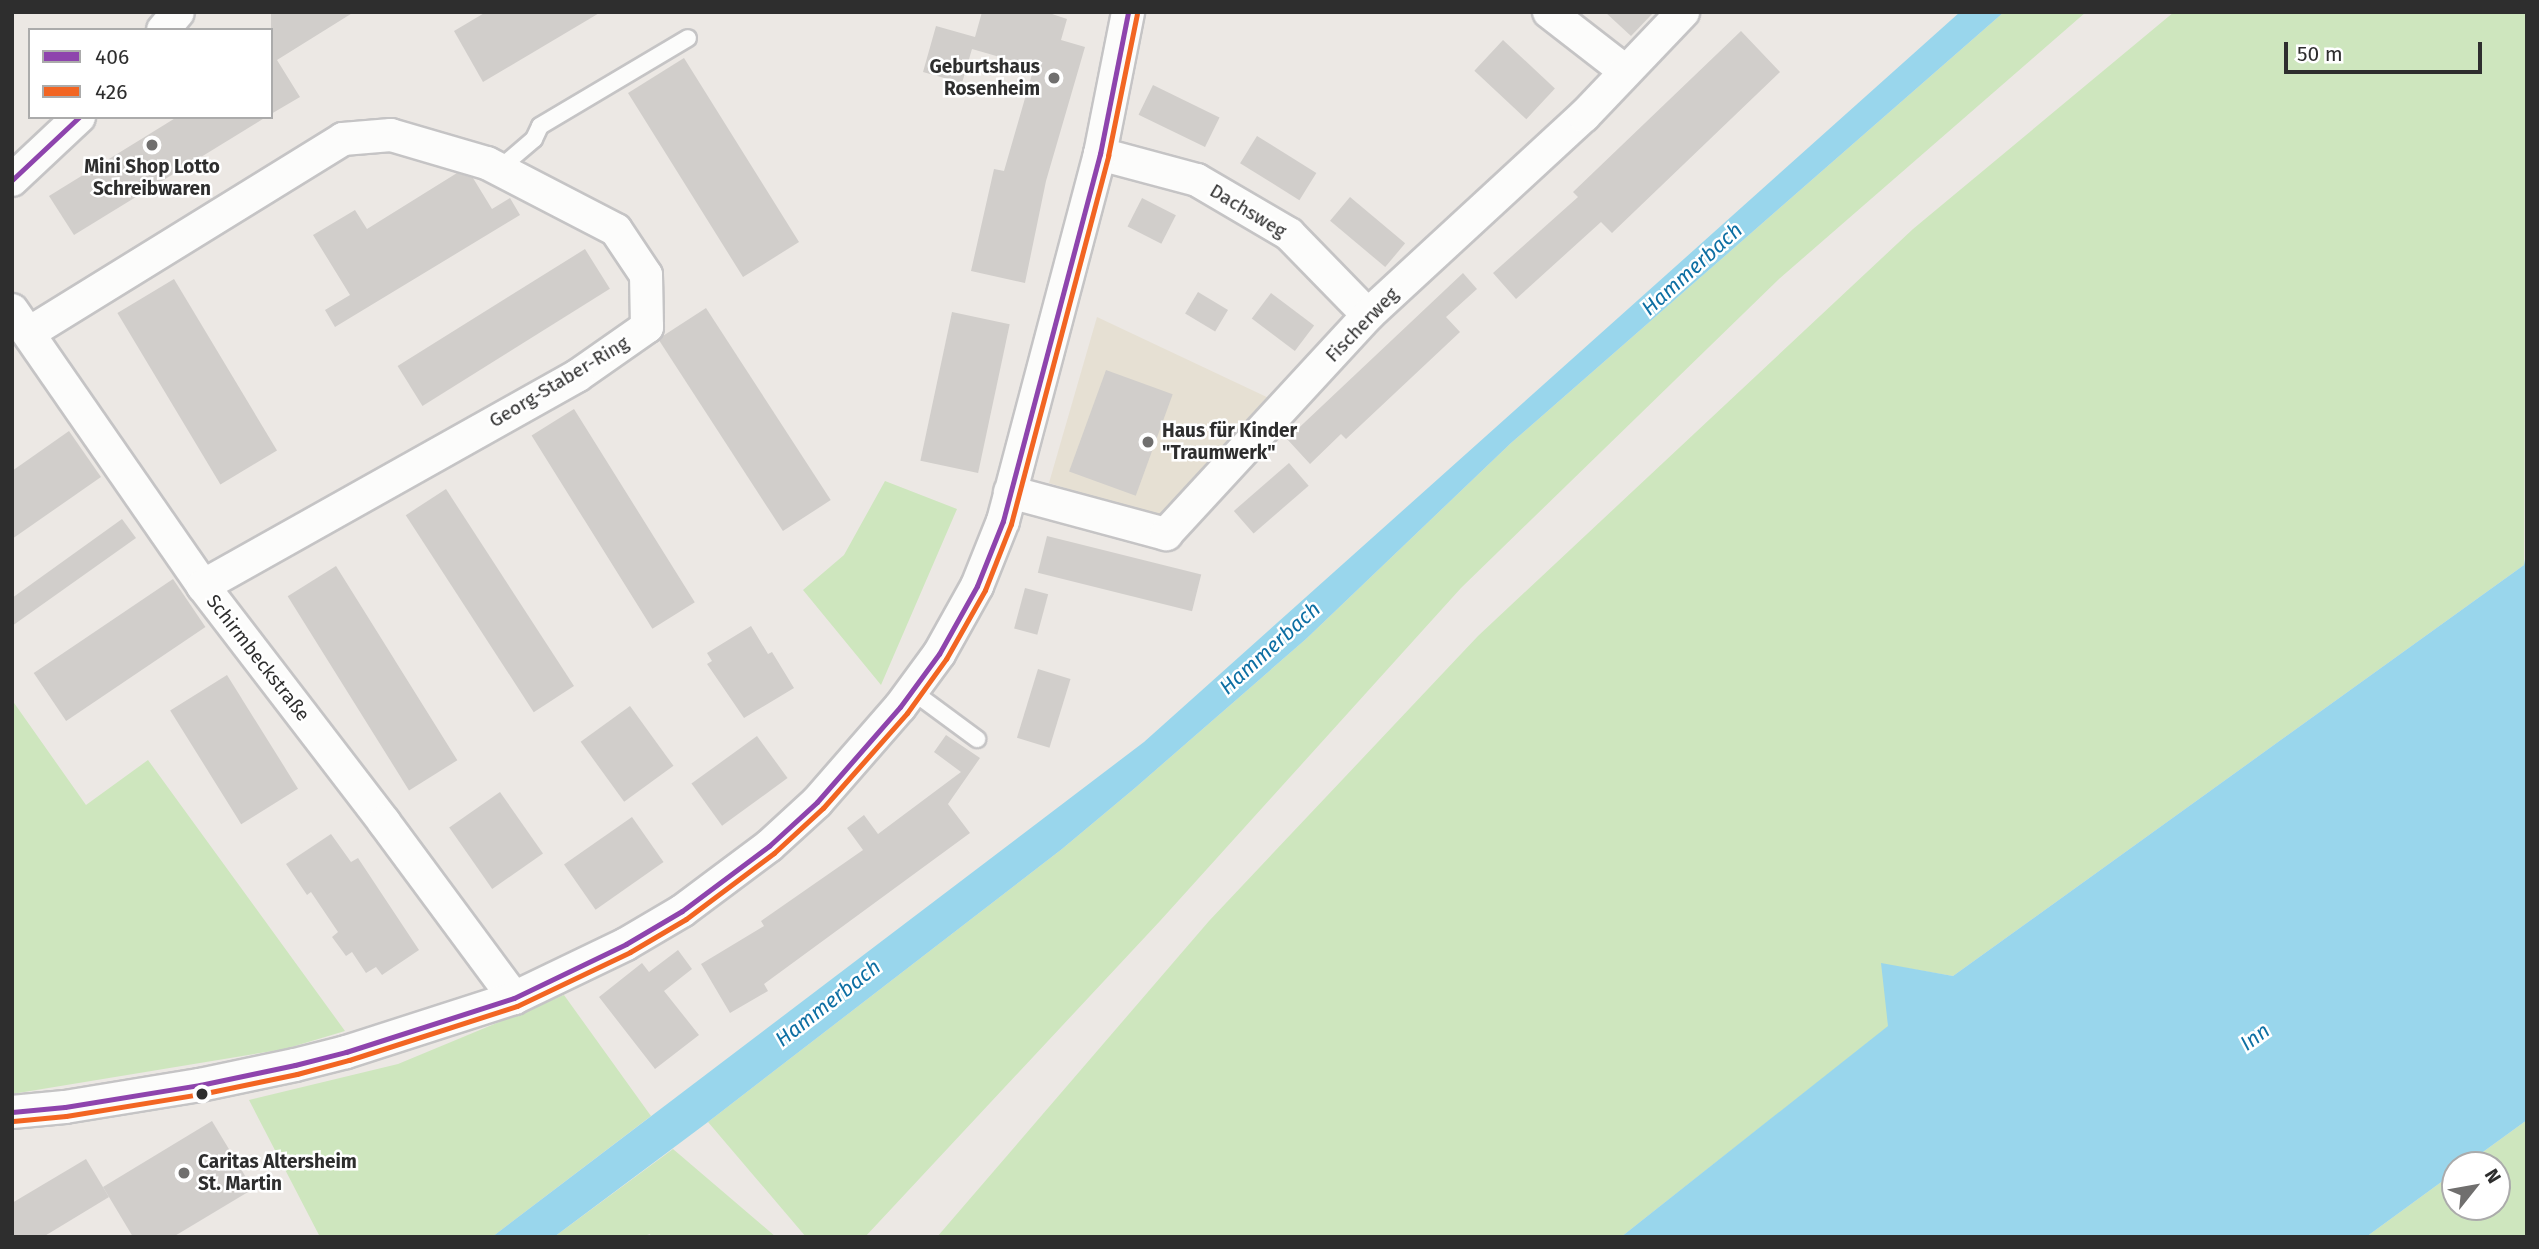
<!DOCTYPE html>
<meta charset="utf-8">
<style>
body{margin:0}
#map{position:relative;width:2539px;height:1249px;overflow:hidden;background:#ece8e4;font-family:"Fira Sans",sans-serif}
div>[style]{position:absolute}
.education>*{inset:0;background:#e6e0d3}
.green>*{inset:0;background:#cee6be}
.water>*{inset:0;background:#99d6ec}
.building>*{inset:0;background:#d1cecb;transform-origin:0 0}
.roads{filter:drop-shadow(2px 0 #c5c4c5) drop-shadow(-2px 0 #c5c4c5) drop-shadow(0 2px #c5c4c5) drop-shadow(0 -2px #c5c4c5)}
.lane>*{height:16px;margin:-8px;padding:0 8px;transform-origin:8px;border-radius:8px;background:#fcfcfb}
.street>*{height:32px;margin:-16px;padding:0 16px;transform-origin:16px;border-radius:16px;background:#fcfcfb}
.bus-1>*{height:5px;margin:-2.5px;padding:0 2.5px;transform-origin:2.5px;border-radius:2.5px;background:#8e44ad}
.bus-2>*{height:5px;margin:-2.5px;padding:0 2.5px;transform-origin:2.5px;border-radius:2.5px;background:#f26522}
.dots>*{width:19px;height:19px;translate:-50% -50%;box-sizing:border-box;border:4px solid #fff;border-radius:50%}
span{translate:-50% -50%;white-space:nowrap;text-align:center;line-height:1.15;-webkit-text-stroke:5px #fff;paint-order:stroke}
.poi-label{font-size:19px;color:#2e2e2e;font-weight:700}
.right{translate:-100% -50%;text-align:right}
.left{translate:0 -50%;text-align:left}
.street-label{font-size:19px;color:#2e2e2e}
.water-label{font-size:21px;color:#0d6fa3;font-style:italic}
.frame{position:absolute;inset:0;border:14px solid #2e2e2e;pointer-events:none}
.legend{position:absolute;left:28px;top:28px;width:245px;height:91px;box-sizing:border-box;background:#fff;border:2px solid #ababab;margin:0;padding:9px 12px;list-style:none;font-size:21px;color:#2e2e2e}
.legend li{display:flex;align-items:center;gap:14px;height:35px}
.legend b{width:35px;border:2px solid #ababab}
.north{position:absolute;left:2441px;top:1151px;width:70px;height:70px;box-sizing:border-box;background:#fff;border:2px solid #ababab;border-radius:50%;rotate:59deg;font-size:19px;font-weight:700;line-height:28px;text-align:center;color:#2e2e2e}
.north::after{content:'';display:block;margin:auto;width:24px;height:32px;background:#706f6e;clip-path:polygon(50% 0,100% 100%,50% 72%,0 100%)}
.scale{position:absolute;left:2284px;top:42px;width:198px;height:32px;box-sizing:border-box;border:4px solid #2e2e2e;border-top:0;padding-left:9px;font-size:21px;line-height:24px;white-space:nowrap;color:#2e2e2e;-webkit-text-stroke:5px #fff;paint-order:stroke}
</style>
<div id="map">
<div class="education">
<i style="clip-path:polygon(1097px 317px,1273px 400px,1161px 518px,1049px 483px)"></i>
</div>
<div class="green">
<i style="clip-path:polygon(2004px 12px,2086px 12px,1779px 279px,1461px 588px,1160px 921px,865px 1237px,806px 1237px,708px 1122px,1062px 849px,1135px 788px,1306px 639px,1511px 443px)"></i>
<i style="clip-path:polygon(2174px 12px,2527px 12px,2524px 565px,1953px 976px,1882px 964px,1889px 1026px,1621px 1237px,937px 1237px,1209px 921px,1478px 636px,1913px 229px)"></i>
<i style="clip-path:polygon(885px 481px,957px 509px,881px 685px,803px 590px,844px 555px)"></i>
<i style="clip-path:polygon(12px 700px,86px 805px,148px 760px,345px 1031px,285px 1049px,12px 1094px)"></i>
<i style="clip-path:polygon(564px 995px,651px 1116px,492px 1237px,320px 1237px,249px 1100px,398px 1064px)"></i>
<i style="clip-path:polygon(2527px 1120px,2527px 1237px,2366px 1237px,2455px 1172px,2455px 1207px,2497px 1207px,2497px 1165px,2465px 1165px)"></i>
<i style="clip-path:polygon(673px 1149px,776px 1237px,651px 1237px,650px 1234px,641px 1237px,554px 1237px)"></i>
</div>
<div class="water">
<i style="clip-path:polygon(1960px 12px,2004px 12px,1511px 443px,1306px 639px,1135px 788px,1062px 849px,708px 1122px,554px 1237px,492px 1237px,1144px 742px)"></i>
<i style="clip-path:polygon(2527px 547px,2527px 1120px,2465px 1165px,2455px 1165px,2455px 1172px,2366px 1237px,1621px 1237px,1888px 1026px,1881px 963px,1953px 976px,2524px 565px)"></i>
</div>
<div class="building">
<i style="clip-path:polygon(271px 12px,354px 12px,277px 60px,300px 97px,271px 114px)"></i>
<i style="clip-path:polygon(486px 12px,601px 12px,483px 82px,454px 31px)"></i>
<i style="clip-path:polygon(982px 12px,1046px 12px,1067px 19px,1061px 40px,1085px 47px,1046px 181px,1025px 283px,971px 271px,994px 169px,1004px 171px,1034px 67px,972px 49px,962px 83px,923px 72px,936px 26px,975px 37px)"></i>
<i style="clip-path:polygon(1605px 12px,1654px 12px,1631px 36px)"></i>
<i style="clip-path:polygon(1741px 31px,1780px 72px,1612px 233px,1601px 222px,1516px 299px,1493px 273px,1578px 197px,1573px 192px)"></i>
<i style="left:1503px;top:40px;width:71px;height:42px;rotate:43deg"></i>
<i style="left:684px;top:58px;width:217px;height:66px;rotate:58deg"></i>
<i style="left:1153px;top:85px;width:74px;height:33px;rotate:26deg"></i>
<i style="clip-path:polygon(177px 117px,266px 117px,74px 235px,49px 196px)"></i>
<i style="left:1257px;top:136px;width:70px;height:32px;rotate:32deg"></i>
<i style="clip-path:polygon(457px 173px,473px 178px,492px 209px,510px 198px,520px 215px,335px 327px,325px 310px,350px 295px,313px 235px,355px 210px,367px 229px)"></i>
<i style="left:1350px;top:197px;width:72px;height:31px;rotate:40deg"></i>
<i style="left:1142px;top:198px;width:38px;height:32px;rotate:27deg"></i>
<i style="left:585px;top:249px;width:47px;height:221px;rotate:58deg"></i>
<i style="clip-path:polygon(1463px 273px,1477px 289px,1446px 317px,1460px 332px,1346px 439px,1341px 434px,1310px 464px,1287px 439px)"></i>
<i style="left:174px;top:279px;width:200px;height:66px;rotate:59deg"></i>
<i style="left:1198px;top:292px;width:35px;height:25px;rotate:31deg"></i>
<i style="left:1271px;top:293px;width:54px;height:32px;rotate:37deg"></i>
<i style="left:706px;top:308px;width:229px;height:57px;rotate:57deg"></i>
<i style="left:952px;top:312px;width:59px;height:152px;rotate:12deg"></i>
<i style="left:1106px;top:370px;width:71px;height:108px;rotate:20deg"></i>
<i style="left:574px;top:409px;width:228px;height:50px;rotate:58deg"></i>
<i style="clip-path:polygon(69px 431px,101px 477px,12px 539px,12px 471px)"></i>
<i style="left:1289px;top:463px;width:30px;height:73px;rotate:49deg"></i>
<i style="left:446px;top:489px;width:235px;height:48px;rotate:57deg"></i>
<i style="clip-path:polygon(122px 519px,136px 538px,12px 626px,12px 598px)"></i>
<i style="left:1047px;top:536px;width:159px;height:38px;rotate:14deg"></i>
<i style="left:336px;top:566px;width:229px;height:57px;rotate:58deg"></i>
<i style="left:173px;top:579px;width:58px;height:168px;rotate:56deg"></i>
<i style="left:1025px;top:588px;width:24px;height:42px;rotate:15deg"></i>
<i style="clip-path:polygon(751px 626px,768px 654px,772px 652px,794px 688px,744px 718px,707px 664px,712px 661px,707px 653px)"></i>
<i style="left:1038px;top:669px;width:34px;height:72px;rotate:17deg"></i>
<i style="left:227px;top:675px;width:134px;height:67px;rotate:58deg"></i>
<i style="left:630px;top:706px;width:74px;height:61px;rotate:54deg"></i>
<i style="clip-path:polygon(946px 735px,980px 758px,948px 804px,970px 833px,764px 984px,768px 991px,730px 1013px,701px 964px,764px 926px,761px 921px,863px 850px,847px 828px,864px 815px,878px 834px,961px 772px,934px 752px)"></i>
<i style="left:757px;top:736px;width:52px;height:81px;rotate:54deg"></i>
<i style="left:500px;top:792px;width:75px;height:62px;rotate:55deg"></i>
<i style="left:632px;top:817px;width:55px;height:83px;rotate:55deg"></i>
<i style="clip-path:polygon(331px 834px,351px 862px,358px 858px,419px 950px,382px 975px,376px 967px,366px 973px,352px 952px,346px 956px,332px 937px,338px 932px,311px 892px,307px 895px,286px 864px)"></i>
<i style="clip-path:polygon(678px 950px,692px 969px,664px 991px,699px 1035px,655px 1069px,599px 997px,642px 963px,649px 972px)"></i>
<i style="clip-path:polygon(212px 1121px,253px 1189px,173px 1237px,133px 1237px,103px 1187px)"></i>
<i style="clip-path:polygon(86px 1159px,109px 1197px,43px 1237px,12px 1237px,12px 1203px)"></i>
</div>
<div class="roads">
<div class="lane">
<i style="left:499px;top:169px;width:46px;rotate:-40.6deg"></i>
<i style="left:534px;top:139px;width:14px;rotate:-65deg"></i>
<i style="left:540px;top:126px;width:172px;rotate:-30.7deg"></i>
<i style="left:912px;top:691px;width:81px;rotate:36.4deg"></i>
</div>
<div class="street">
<i style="left:1549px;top:12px;width:96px;rotate:37.8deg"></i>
<i style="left:163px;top:30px;width:23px;rotate:-50deg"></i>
<i style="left:1100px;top:154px;width:100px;rotate:15deg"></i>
<i style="left:1197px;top:180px;width:107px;rotate:30.4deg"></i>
<i style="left:1289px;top:234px;width:113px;rotate:45.7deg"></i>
<i style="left:12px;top:180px;width:92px;rotate:-43.2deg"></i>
<i style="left:12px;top:310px;width:336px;rotate:55.3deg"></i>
<i style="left:203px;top:586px;width:297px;rotate:52.5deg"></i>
<i style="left:384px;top:822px;width:219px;rotate:53.5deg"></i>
<i style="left:29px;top:333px;width:369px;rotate:-31.7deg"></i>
<i style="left:343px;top:139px;width:48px;rotate:-4.8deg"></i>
<i style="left:391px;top:135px;width:100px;rotate:16.3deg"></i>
<i style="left:487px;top:163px;width:145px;rotate:27.4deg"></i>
<i style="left:616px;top:230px;width:54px;rotate:56.3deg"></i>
<i style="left:646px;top:275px;width:52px;rotate:88.9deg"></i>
<i style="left:647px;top:327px;width:85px;rotate:145deg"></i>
<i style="left:577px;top:376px;width:429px;rotate:150.7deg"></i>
<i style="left:1010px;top:492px;width:162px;rotate:15.1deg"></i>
<i style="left:1166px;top:534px;width:298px;rotate:-47.3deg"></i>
<i style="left:1368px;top:315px;width:294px;rotate:-42.7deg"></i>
<i style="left:1584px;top:116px;width:144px;rotate:-46.4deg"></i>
<i style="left:12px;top:1112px;width:53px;rotate:-5.4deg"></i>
<i style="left:65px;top:1107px;width:137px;rotate:-9.3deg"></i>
<i style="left:200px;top:1085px;width:97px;rotate:-11.9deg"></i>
<i style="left:295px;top:1065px;width:53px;rotate:-14.3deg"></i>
<i style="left:346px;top:1052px;width:176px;rotate:-17.8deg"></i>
<i style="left:514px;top:998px;width:124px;rotate:-25.7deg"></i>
<i style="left:626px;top:944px;width:65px;rotate:-30.5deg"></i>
<i style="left:682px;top:911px;width:109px;rotate:-36.8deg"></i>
<i style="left:769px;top:846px;width:65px;rotate:-42.5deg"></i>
<i style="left:817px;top:802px;width:126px;rotate:-48.9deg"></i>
<i style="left:900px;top:707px;width:66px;rotate:-53.7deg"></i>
<i style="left:939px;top:654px;width:78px;rotate:-60.8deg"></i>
<i style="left:977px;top:586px;width:70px;rotate:-68.2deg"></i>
<i style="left:1003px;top:521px;width:380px;rotate:-75.2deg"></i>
<i style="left:1100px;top:154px;width:145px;rotate:-78.8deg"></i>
</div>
</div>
<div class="bus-1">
<i style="left:12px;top:180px;width:92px;rotate:-43.2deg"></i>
<i style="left:12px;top:1112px;width:53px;rotate:-5.4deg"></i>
<i style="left:65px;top:1107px;width:137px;rotate:-9.3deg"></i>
<i style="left:200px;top:1085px;width:97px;rotate:-11.9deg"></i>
<i style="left:295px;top:1065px;width:53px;rotate:-14.3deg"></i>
<i style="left:346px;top:1052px;width:176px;rotate:-17.8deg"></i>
<i style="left:514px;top:998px;width:124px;rotate:-25.7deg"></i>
<i style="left:626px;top:944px;width:65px;rotate:-30.5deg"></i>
<i style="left:682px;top:911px;width:109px;rotate:-36.8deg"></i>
<i style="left:769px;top:846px;width:65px;rotate:-42.5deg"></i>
<i style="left:817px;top:802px;width:126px;rotate:-48.9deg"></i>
<i style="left:900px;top:707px;width:66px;rotate:-53.7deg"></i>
<i style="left:939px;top:654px;width:78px;rotate:-60.8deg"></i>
<i style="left:977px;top:586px;width:70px;rotate:-68.2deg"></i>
<i style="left:1003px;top:521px;width:380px;rotate:-75.2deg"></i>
<i style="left:1100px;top:154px;width:145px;rotate:-78.8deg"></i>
</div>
<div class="bus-2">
<i style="left:13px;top:1121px;width:53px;rotate:-5.4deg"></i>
<i style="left:66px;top:1116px;width:137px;rotate:-9.3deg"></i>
<i style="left:201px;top:1094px;width:98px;rotate:-11.8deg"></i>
<i style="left:297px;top:1074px;width:54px;rotate:-15.1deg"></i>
<i style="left:349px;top:1060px;width:176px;rotate:-17.8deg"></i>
<i style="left:517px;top:1006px;width:125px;rotate:-25.5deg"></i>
<i style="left:630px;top:952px;width:65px;rotate:-30.5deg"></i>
<i style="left:686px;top:919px;width:110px;rotate:-36.9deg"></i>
<i style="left:774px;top:853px;width:67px;rotate:-42.6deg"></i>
<i style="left:823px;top:808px;width:127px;rotate:-48.5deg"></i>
<i style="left:907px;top:713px;width:67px;rotate:-54.2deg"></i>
<i style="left:946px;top:659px;width:79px;rotate:-60.5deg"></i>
<i style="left:985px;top:590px;width:71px;rotate:-68.5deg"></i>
<i style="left:1011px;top:524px;width:381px;rotate:-75.2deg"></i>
<i style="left:1108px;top:156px;width:145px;rotate:-78.5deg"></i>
</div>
<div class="dots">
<i style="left:1054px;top:78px;background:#706f6e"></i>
<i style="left:152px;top:145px;background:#706f6e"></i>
<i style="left:1148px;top:442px;background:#706f6e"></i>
<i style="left:202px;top:1094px;background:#2e2e2e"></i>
<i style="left:184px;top:1173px;background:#706f6e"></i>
</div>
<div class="poi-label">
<span class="right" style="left:1040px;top:78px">Geburtshaus<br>Rosenheim</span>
<span style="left:152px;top:178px">Mini Shop Lotto<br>Schreibwaren</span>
<span class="left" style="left:1162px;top:442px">Haus für Kinder<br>"Traumwerk"</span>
<span class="left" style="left:198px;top:1173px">Caritas Altersheim<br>St. Martin</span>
</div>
<div class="street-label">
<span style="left:1248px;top:211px;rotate:31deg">Dachsweg</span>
<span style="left:1362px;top:325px;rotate:-46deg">Fischerweg</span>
<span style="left:559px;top:382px;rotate:-31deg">Georg-Staber-Ring</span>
<span style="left:258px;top:658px;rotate:52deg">Schirmbeckstraße</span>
</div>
<div class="water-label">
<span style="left:1692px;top:269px;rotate:-42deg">Hammerbach</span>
<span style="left:1270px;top:648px;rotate:-42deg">Hammerbach</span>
<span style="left:828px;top:1003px;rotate:-38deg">Hammerbach</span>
<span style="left:2255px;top:1037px;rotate:-36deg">Inn</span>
</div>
<div class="frame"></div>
<ul class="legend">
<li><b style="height:9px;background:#8e44ad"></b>406</li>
<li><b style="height:9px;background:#f26522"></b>426</li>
</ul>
<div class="north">N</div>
<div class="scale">50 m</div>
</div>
